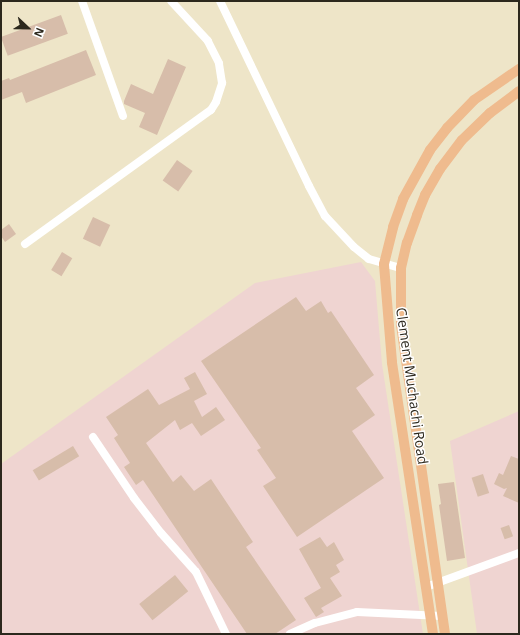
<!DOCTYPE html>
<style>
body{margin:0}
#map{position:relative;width:520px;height:635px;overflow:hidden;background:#eee5c8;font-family:"Open Sans",sans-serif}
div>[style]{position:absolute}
.industrial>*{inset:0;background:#efd4d1}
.building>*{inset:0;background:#d7bdaa;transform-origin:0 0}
.minor>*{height:8px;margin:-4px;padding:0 4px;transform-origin:4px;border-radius:4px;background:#fff}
.major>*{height:10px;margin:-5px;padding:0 5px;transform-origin:5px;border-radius:5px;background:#efbb8e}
span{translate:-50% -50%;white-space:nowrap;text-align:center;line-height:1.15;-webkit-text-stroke:3px #fff;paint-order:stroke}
.street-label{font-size:14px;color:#2c281d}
.frame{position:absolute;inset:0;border:2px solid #2c281d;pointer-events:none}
.north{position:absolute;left:8px;top:8px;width:40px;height:40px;-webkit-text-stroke:3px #fff;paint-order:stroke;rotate:112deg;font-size:11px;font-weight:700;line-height:16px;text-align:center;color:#2c281d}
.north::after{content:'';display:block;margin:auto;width:14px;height:18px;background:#2c281d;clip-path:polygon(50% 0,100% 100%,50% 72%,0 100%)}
</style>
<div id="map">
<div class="industrial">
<i style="clip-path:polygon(361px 262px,375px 281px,382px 364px,423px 634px,1px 634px,1px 464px,255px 283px)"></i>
<i style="clip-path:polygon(519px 411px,519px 634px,477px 634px,450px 441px)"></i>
</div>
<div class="building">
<i style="left:61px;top:15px;width:20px;height:64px;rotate:70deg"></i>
<i style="clip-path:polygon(86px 50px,96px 75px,26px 103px,22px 92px,1px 100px,1px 81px,9px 78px,10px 80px)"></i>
<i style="clip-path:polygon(168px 59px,186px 67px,157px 135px,139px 127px,145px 113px,124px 104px,124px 101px,131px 84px,153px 94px)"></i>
<i style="left:177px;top:160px;width:19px;height:25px;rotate:35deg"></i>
<i style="left:93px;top:217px;width:19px;height:24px;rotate:25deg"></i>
<i style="clip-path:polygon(9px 224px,16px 234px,5px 242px,1px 236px,1px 230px)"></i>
<i style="left:62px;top:252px;width:12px;height:21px;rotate:31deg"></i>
<i style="clip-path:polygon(296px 297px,306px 311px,321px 301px,328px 313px,331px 311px,374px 375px,356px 388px,375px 415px,352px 431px,384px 478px,297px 537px,263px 486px,276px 478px,257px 450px,261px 448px,201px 361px)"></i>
<i style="clip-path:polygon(195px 372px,207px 394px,194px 401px,202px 417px,216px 407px,225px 420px,201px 436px,192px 423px,180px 430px,175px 420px,146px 443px,173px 482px,181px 475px,194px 491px,211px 479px,253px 542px,246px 547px,296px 620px,275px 634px,247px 634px,143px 480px,136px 485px,124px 467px,130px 463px,114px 438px,118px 435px,106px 417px,148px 389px,159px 405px,190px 389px,184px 378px)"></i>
<i style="left:73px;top:446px;width:12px;height:47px;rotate:59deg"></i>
<i style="clip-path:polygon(511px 456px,519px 459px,519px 503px,503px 496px,507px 488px,504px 489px,494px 484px,499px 473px,503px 475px)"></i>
<i style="left:483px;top:474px;width:20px;height:12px;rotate:72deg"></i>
<i style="clip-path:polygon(454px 482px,465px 558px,447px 561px,439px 505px,441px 504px,438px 484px)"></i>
<i style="left:509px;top:525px;width:12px;height:9px;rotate:70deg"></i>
<i style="clip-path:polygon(320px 537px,327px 547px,334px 542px,344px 560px,336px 565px,340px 572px,330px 578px,342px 596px,321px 608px,324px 612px,316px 617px,304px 598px,321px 588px,299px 549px)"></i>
<i style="left:175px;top:575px;width:21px;height:46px;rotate:51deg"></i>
</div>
<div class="minor">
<i style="left:82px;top:1px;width:122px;rotate:70.4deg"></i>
<i style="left:220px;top:1px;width:205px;rotate:64.3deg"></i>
<i style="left:309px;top:186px;width:34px;rotate:62deg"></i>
<i style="left:325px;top:216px;width:42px;rotate:46.9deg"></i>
<i style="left:354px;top:247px;width:19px;rotate:39deg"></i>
<i style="left:369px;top:259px;width:33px;rotate:16deg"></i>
<i style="left:25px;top:244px;width:229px;rotate:-35.8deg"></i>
<i style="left:211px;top:110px;width:9px;rotate:-58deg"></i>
<i style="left:216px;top:102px;width:20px;rotate:-72deg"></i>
<i style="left:222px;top:83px;width:20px;rotate:-99deg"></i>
<i style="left:219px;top:63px;width:25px;rotate:-117deg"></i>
<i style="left:208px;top:41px;width:54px;rotate:-132.8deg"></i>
<i style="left:93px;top:437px;width:73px;rotate:56.1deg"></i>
<i style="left:134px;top:498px;width:44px;rotate:52.4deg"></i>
<i style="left:161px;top:533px;width:52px;rotate:48.1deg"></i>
<i style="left:196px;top:572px;width:69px;rotate:64.2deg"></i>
<i style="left:426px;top:587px;width:99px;rotate:-20.1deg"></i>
<i style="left:290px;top:634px;width:27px;rotate:-24deg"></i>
<i style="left:315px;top:623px;width:43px;rotate:-14.7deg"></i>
<i style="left:357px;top:612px;width:85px;rotate:2.7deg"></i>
</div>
<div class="major">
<i style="left:433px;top:634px;width:275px;rotate:-98.6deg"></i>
<i style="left:392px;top:362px;width:98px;rotate:-94.7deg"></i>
<i style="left:384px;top:264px;width:38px;rotate:-76deg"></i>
<i style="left:393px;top:227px;width:30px;rotate:-70deg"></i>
<i style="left:403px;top:199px;width:56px;rotate:-61.1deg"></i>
<i style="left:430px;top:150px;width:28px;rotate:-52deg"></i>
<i style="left:447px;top:128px;width:39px;rotate:-46deg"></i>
<i style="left:474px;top:100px;width:55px;rotate:-34.6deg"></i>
<i style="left:445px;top:634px;width:313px;rotate:-98.1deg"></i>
<i style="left:401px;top:324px;width:56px;rotate:-90deg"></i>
<i style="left:401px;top:268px;width:26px;rotate:-77deg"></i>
<i style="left:407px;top:243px;width:30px;rotate:-70deg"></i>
<i style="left:417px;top:215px;width:22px;rotate:-68deg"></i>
<i style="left:425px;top:195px;width:30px;rotate:-60deg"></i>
<i style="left:440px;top:169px;width:36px;rotate:-53deg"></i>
<i style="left:462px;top:140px;width:39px;rotate:-44deg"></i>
<i style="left:490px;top:113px;width:36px;rotate:-37deg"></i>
</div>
<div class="street-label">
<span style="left:412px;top:386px;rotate:82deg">Clement Muchachi Road</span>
</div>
<div class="frame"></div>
<div class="north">N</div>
</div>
